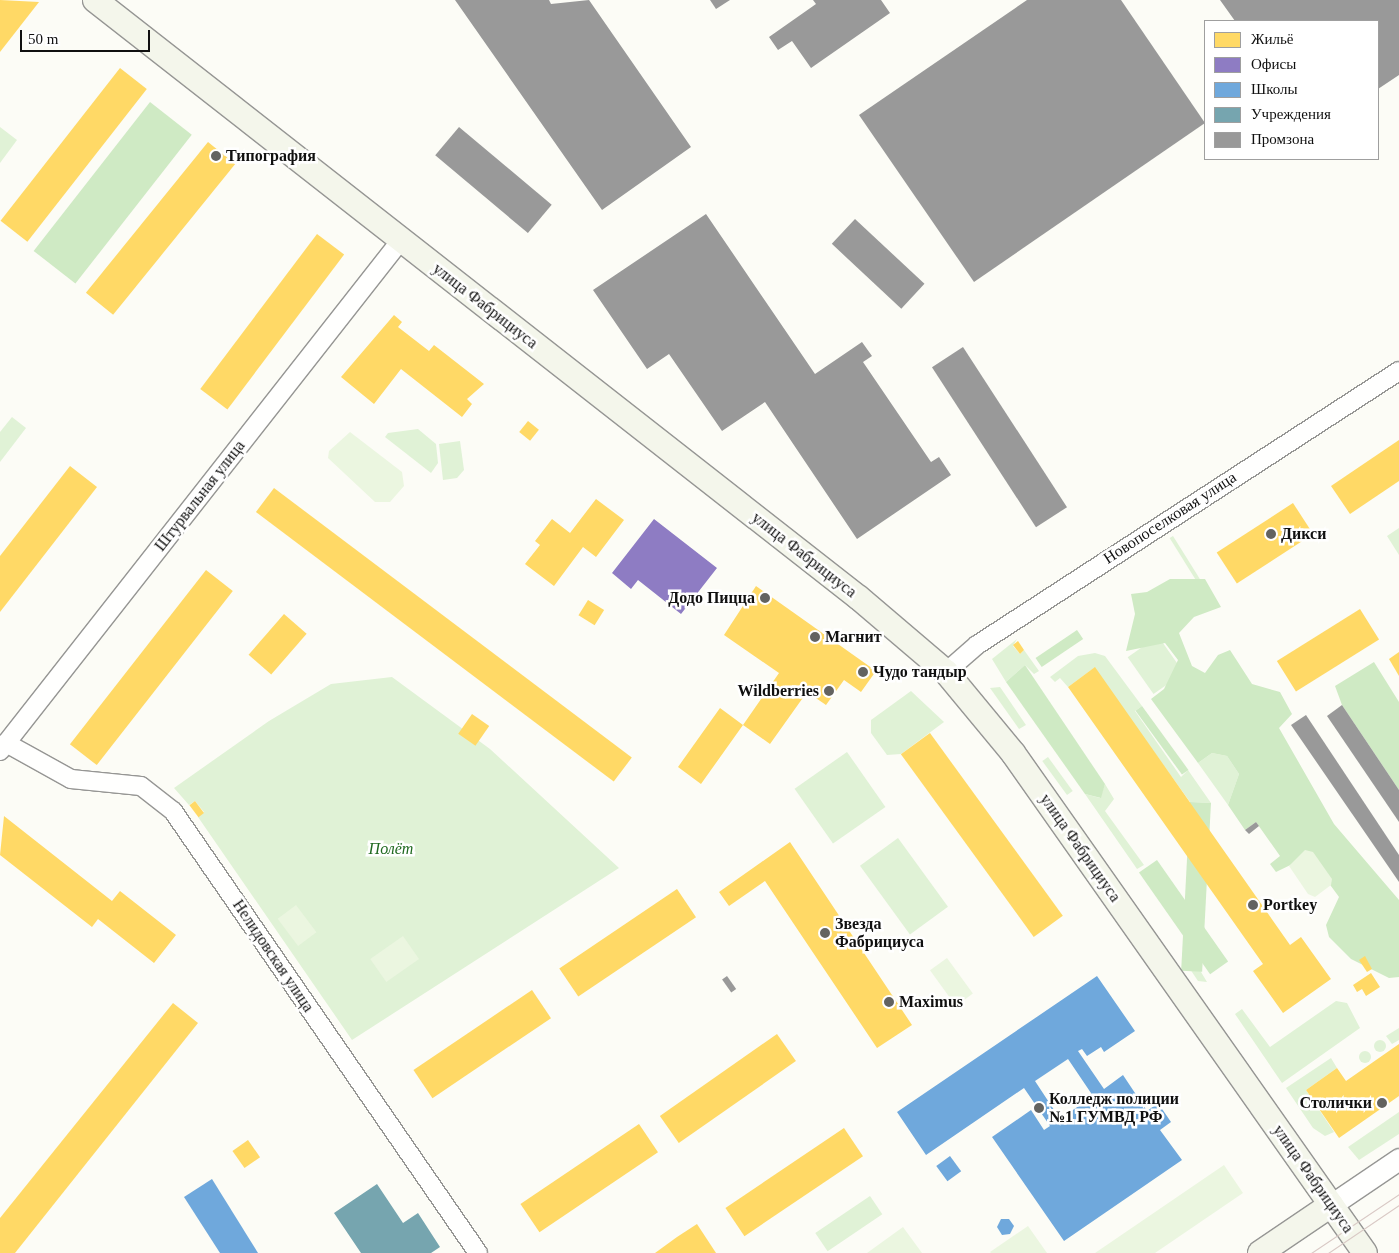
<!DOCTYPE html>
<meta charset="utf-8">
<style>
body{margin:0}
#map{position:relative;width:1399px;height:1253px;overflow:hidden;background:#fcfcf6;font-family:Georgia,serif}
div>[style]{position:absolute}
.green>*{inset:0;background:#e0f2d6;transform-origin:0 0}
.round{border-radius:50%}
.forest>*{inset:0;background:#cfeac4;transform-origin:0 0}
.pitch>*{inset:0;background:#ebf6e0;transform-origin:0 0}
.homes>*{inset:0;background:#ffd966;transform-origin:0 0}
.offices>*{inset:0;background:#8e7cc3}
.schools>*{inset:0;background:#6fa8dc;transform-origin:0 0}
.public>*{inset:0;background:#76a5af}
.industry>*{inset:0;background:#999;transform-origin:0 0}
.roads{filter:drop-shadow(1px 0 #969694) drop-shadow(-1px 0 #969694) drop-shadow(0 1px #969694) drop-shadow(0 -1px #969694)}
.minor>*{height:18px;margin:-9px;padding:0 9px;transform-origin:9px;border-radius:9px;background:#fffffe}
.tertiary>*{height:21px;margin:-10.5px;padding:0 10.5px;transform-origin:10.5px;border-radius:10.5px;background:#fffffe}
.secondary>*{height:24px;margin:-12px;padding:0 12px;transform-origin:12px;border-radius:12px;background:#f4f6eb}
.tram>*{height:1px;margin:-0.5px;padding:0 0.5px;transform-origin:0.5px;border-radius:0.5px;background:#d9c9c5}
.dots>*{width:14px;height:14px;translate:-50% -50%;box-sizing:border-box;border:2px solid #fff;border-radius:50%}
span{translate:-50% -50%;white-space:nowrap;text-align:center;line-height:1.15;-webkit-text-stroke:5px #fff;paint-order:stroke}
.poi-label{font-size:16px;color:#101010;font-weight:700}
.left{translate:0 -50%;text-align:left}
.right{translate:-100% -50%;text-align:right}
.street-label{font-size:16px;color:#101010}
.park-label{font-size:16px;color:#1f691f;font-style:italic}
.legend{position:absolute;left:1204px;top:20px;width:175px;height:140px;box-sizing:border-box;background:#fff;border:1px solid #9f9f9f;margin:0;padding:6px 9px;list-style:none;font-size:15px;color:#101010}
.legend li{display:flex;align-items:center;gap:10px;height:25px}
.legend b{width:25px;border:1px solid #9f9f9f}
.scale{position:absolute;left:20px;top:30px;width:130px;height:22px;box-sizing:border-box;border:2px solid #101010;border-top:0;padding-left:6px;font-size:15px;line-height:18px;white-space:nowrap;color:#101010;-webkit-text-stroke:4px #fff;paint-order:stroke}
</style>
<div id="map">
<div class="green">
<i style="clip-path:polygon(0 127px,17px 140px,0 163px)"></i>
<i style="clip-path:polygon(12px 417px,26px 428px,0 462px,0 432px)"></i>
<i style="clip-path:polygon(418px 429px,436px 444px,438px 463px,431px 473px,385px 437px,388px 433px)"></i>
<i style="clip-path:polygon(460px 441px,464px 470px,457px 478px,443px 480px,439px 444px)"></i>
<i style="clip-path:polygon(1399px 528px,1399px 555px,1387px 536px)"></i>
<i style="left:1173px;top:536px;width:71px;height:4px;rotate:58deg"></i>
<i style="left:1158px;top:636px;width:45px;height:37px;rotate:55deg"></i>
<i style="clip-path:polygon(1017px 639px,1013px 646px,1020px 654px,1024px 650px,1039px 671px,1034px 674px,1025px 665px,1006px 682px,992px 659px)"></i>
<i style="clip-path:polygon(1095px 653px,1105px 656px,1142px 706px,1135px 711px,1181px 777px,1188px 770px,1211px 803px,1190px 802px,1094px 668px,1068px 687px,1060px 678px,1055px 682px,1050px 677px,1078px 656px)"></i>
<i style="clip-path:polygon(392px 677px,490px 749px,619px 868px,352px 1040px,198px 817px,204px 812px,195px 801px,189px 805px,174px 788px,269px 721px,331px 684px)"></i>
<i style="clip-path:polygon(1000px 687px,1026px 725px,1019px 729px,990px 688px)"></i>
<i style="clip-path:polygon(911px 691px,944px 722px,901px 754px,887px 755px,871px 733px,871px 720px)"></i>
<i style="left:847px;top:752px;width:67px;height:64px;rotate:55deg"></i>
<i style="clip-path:polygon(1212px 753px,1227px 756px,1239px 774px,1228px 805px,1198px 763px)"></i>
<i style="left:1048px;top:757px;width:42px;height:7px;rotate:54deg"></i>
<i style="clip-path:polygon(1105px 784px,1114px 799px,1105px 811px,1144px 865px,1137px 869px,1085px 794px,1100px 798px)"></i>
<i style="left:898px;top:838px;width:85px;height:47px;rotate:54deg"></i>
<i style="clip-path:polygon(1194px 962px,1201px 972px,1207px 982px,1198px 981px,1188px 966px)"></i>
<i style="clip-path:polygon(1336px 1001px,1347px 1003px,1360px 1028px,1282px 1083px,1235px 1014px,1242px 1009px,1270px 1047px)"></i>
<i style="clip-path:polygon(1399px 1028px,1399px 1040px,1392px 1044px,1386px 1036px)"></i>
<i class="round" style="left:1374px;top:1040px;width:12px;height:12px"></i>
<i class="round" style="left:1359px;top:1051px;width:12px;height:12px"></i>
<i style="clip-path:polygon(1331px 1058px,1337px 1068px,1306px 1090px,1334px 1132px,1325px 1136px,1313px 1128px,1286px 1088px)"></i>
<i style="clip-path:polygon(1399px 1112px,1399px 1134px,1359px 1160px,1348px 1147px)"></i>
<i style="left:870px;top:1196px;width:22px;height:66px;rotate:56deg"></i>
</div>
<div class="forest">
<i style="left:150px;top:102px;width:53px;height:189px;rotate:38deg"></i>
<i style="clip-path:polygon(1170px 579px,1205px 579px,1221px 607px,1194px 617px,1179px 633px,1192px 666px,1205px 673px,1218px 655px,1230px 650px,1252px 684px,1280px 692px,1292px 714px,1279px 728px,1334px 824px,1399px 900px,1399px 977px,1389px 978px,1351px 959px,1329px 937px,1326px 925px,1339px 897px,1309px 856px,1276px 872px,1270px 864px,1280px 856px,1256px 822px,1245px 830px,1228px 805px,1239px 774px,1227px 756px,1212px 753px,1198px 763px,1151px 699px,1164px 689px,1178px 660px,1165px 643px,1126px 651px,1135px 614px,1131px 594px,1147px 592px)"></i>
<i style="left:1077px;top:630px;width:11px;height:50px;rotate:56deg"></i>
<i style="clip-path:polygon(1374px 662px,1399px 702px,1399px 790px,1342px 705px,1335px 686px)"></i>
<i style="clip-path:polygon(1025px 665px,1105px 784px,1101px 798px,1085px 794px,1006px 682px)"></i>
<i style="left:1142px;top:706px;width:79px;height:8px;rotate:54deg"></i>
<i style="left:1190px;top:802px;width:21px;height:169px;rotate:3deg"></i>
<i style="left:1157px;top:860px;width:124px;height:22px;rotate:55deg"></i>
</div>
<div class="pitch">
<i style="clip-path:polygon(350px 432px,402px 472px,404px 486px,390px 502px,375px 502px,328px 458px,329px 451px)"></i>
<i style="clip-path:polygon(1305px 850px,1313px 852px,1332px 879px,1331px 885px,1315px 897px,1308px 894px,1289px 866px)"></i>
<i style="left:296px;top:905px;width:34px;height:23px;rotate:53deg"></i>
<i style="left:403px;top:936px;width:28px;height:40px;rotate:55deg"></i>
<i style="left:947px;top:958px;width:44px;height:21px;rotate:54deg"></i>
<i style="clip-path:polygon(1224px 1165px,1243px 1193px,1155px 1253px,1095px 1253px)"></i>
<i style="clip-path:polygon(1028px 1226px,1047px 1253px,991px 1253px,990px 1252px)"></i>
<i style="clip-path:polygon(903px 1227px,922px 1253px,867px 1253px)"></i>
</div>
<div class="homes">
<i style="clip-path:polygon(0 0,39px 2px,0 52px)"></i>
<i style="left:120px;top:68px;width:34px;height:194px;rotate:38deg"></i>
<i style="left:208px;top:142px;width:35px;height:194px;rotate:39deg"></i>
<i style="left:317px;top:234px;width:34px;height:194px;rotate:37deg"></i>
<i style="clip-path:polygon(394px 315px,402px 322px,398px 327px,429px 351px,434px 345px,484px 384px,467px 399px,472px 404px,462px 417px,401px 369px,374px 404px,341px 377px)"></i>
<i style="left:528px;top:421px;width:14px;height:14px;rotate:39deg"></i>
<i style="clip-path:polygon(1399px 440px,1399px 481px,1350px 514px,1331px 486px)"></i>
<i style="clip-path:polygon(70px 466px,97px 487px,0 612px,0 556px)"></i>
<i style="left:274px;top:488px;width:448px;height:30px;rotate:37deg"></i>
<i style="clip-path:polygon(596px 499px,624px 520px,596px 557px,583px 547px,554px 586px,525px 564px,540px 545px,535px 541px,552px 519px,570px 533px)"></i>
<i style="left:1293px;top:503px;width:37px;height:91px;rotate:57deg"></i>
<i style="left:206px;top:570px;width:34px;height:221px;rotate:38deg"></i>
<i style="clip-path:polygon(756px 586px,876px 671px,861px 692px,844px 680px,826px 705px,807px 692px,770px 744px,743px 725px,701px 784px,678px 767px,720px 708px,743px 725px,779px 673px,724px 635px)"></i>
<i style="left:588px;top:600px;width:19px;height:18px;rotate:32deg"></i>
<i style="left:1360px;top:609px;width:36px;height:98px;rotate:58deg"></i>
<i style="left:284px;top:614px;width:30px;height:54px;rotate:41deg"></i>
<i style="clip-path:polygon(1018px 641px,1024px 650px,1020px 654px,1013px 645px)"></i>
<i style="clip-path:polygon(1399px 652px,1399px 676px,1389px 659px)"></i>
<i style="clip-path:polygon(1095px 667px,1290px 945px,1301px 937px,1331px 979px,1283px 1013px,1253px 971px,1263px 964px,1068px 687px)"></i>
<i style="left:472px;top:714px;width:21px;height:24px;rotate:35deg"></i>
<i style="left:930px;top:733px;width:226px;height:36px;rotate:54deg"></i>
<i style="left:195px;top:801px;width:15px;height:7px;rotate:53deg"></i>
<i style="clip-path:polygon(4px 816px,112px 901px,120px 891px,176px 935px,154px 963px,98px 919px,92px 927px,0 855px)"></i>
<i style="clip-path:polygon(790px 842px,912px 1025px,877px 1048px,765px 881px,729px 906px,719px 892px)"></i>
<i style="left:677px;top:889px;width:34px;height:142px;rotate:56deg"></i>
<i style="clip-path:polygon(1365px 956px,1372px 969px,1367px 972px,1359px 960px)"></i>
<i style="clip-path:polygon(1371px 973px,1380px 987px,1366px 996px,1362px 989px,1357px 992px,1353px 985px)"></i>
<i style="left:532px;top:990px;width:34px;height:143px;rotate:56deg"></i>
<i style="clip-path:polygon(173px 1003px,198px 1023px,15px 1253px,0 1253px,0 1218px)"></i>
<i style="left:777px;top:1034px;width:33px;height:143px;rotate:55deg"></i>
<i style="clip-path:polygon(1399px 1044px,1399px 1096px,1339px 1138px,1306px 1090px,1337px 1068px,1346px 1081px)"></i>
<i style="left:639px;top:1124px;width:34px;height:143px;rotate:56deg"></i>
<i style="left:844px;top:1128px;width:34px;height:143px;rotate:56deg"></i>
<i style="left:248px;top:1140px;width:21px;height:19px;rotate:55deg"></i>
<i style="clip-path:polygon(697px 1224px,716px 1253px,655px 1253px,677px 1237px)"></i>
</div>
<div class="offices">
<i style="clip-path:polygon(654px 519px,717px 568px,681px 614px,638px 580px,631px 589px,612px 573px)"></i>
</div>
<div class="schools">
<i style="clip-path:polygon(evenodd,1097px 976px,1135px 1031px,1104px 1052px,1101px 1047px,1087px 1056px,1082px 1049px,1078px 1051px,1104px 1089px,1123px 1075px,1147px 1111px,1158px 1103px,1171px 1122px,1160px 1130px,1182px 1160px,1064px 1241px,992px 1137px,1031px 1110px,1044px 1130px,1050px 1126px,1024px 1088px,926px 1155px,897px 1112px,1097px 976px,1068px 1059px,1093px 1096px,1060px 1119px,1035px 1081px,1068px 1059px)"></i>
<i style="left:950px;top:1156px;width:19px;height:17px;rotate:54deg"></i>
<i style="clip-path:polygon(212px 1179px,258px 1253px,220px 1253px,184px 1197px)"></i>
<i style="clip-path:polygon(1001px 1219px,1009px 1219px,1014px 1226px,1010px 1234px,1002px 1235px,997px 1227px)"></i>
</div>
<div class="public">
<i style="clip-path:polygon(377px 1184px,403px 1223px,418px 1213px,440px 1247px,431px 1253px,361px 1253px,334px 1213px)"></i>
</div>
<div class="industry">
<i style="clip-path:polygon(455px 0,549px 0,551px 4px,589px 0,691px 147px,602px 210px)"></i>
<i style="clip-path:polygon(710px 0,730px 0,716px 9px)"></i>
<i style="clip-path:polygon(813px 0,881px 0,890px 13px,811px 68px,792px 41px,778px 50px,769px 37px,816px 4px)"></i>
<i style="clip-path:polygon(1027px 0,1121px 0,1205px 123px,974px 282px,859px 115px)"></i>
<i style="clip-path:polygon(1220px 0,1399px 0,1399px 75px,1378px 89px,1378px 21px,1235px 21px)"></i>
<i style="left:459px;top:127px;width:121px;height:37px;rotate:40deg"></i>
<i style="clip-path:polygon(706px 214px,815px 374px,862px 342px,872px 356px,863px 362px,931px 462px,939px 457px,951px 475px,857px 539px,765px 402px,722px 431px,669px 354px,647px 369px,593px 290px)"></i>
<i style="left:855px;top:219px;width:95px;height:34px;rotate:43deg"></i>
<i style="left:963px;top:347px;width:191px;height:37px;rotate:57deg"></i>
<i style="clip-path:polygon(1342px 705px,1399px 790px,1399px 822px,1327px 716px)"></i>
<i style="clip-path:polygon(1306px 715px,1399px 855px,1399px 882px,1291px 725px)"></i>
<i style="clip-path:polygon(1256px 822px,1259px 826px,1249px 834px,1245px 830px)"></i>
<i style="left:727px;top:976px;width:16px;height:6px;rotate:55deg"></i>
</div>
<div class="roads">
<div class="minor">
<i style="left:946px;top:672px;width:41px;rotate:-41.1deg"></i>
<i style="left:977px;top:645px;width:503px;rotate:-33deg"></i>
<i style="left:6px;top:743px;width:74px;rotate:29deg"></i>
<i style="left:71px;top:779px;width:70px;rotate:5.7deg"></i>
<i style="left:141px;top:786px;width:41px;rotate:38deg"></i>
<i style="left:173px;top:811px;width:537px;rotate:55.39deg"></i>
<i style="left:0;top:751px;width:650px;rotate:-51.88deg"></i>
</div>
<div class="tertiary">
<i style="left:1331px;top:1205px;width:82px;rotate:-34.1deg"></i>
</div>
<div class="secondary">
<i style="left:95px;top:0;width:970px;rotate:38.05deg"></i>
<i style="left:859px;top:598px;width:114px;rotate:40.4deg"></i>
<i style="left:946px;top:672px;width:105px;rotate:50.4deg"></i>
<i style="left:1013px;top:753px;width:611px;rotate:54.85deg"></i>
<i style="left:1260px;top:1253px;width:86px;rotate:-34.1deg"></i>
</div>
</div>
<div class="tram">
<i style="left:1311px;top:1253px;width:106px;rotate:-33.8deg"></i>
<i style="left:1328px;top:1253px;width:86px;rotate:-34.1deg"></i>
</div>
<div class="dots">
<i style="left:216px;top:156px;background:#636360"></i>
<i style="left:1271px;top:534px;background:#636360"></i>
<i style="left:765px;top:598px;background:#636360"></i>
<i style="left:815px;top:637px;background:#636360"></i>
<i style="left:863px;top:672px;background:#636360"></i>
<i style="left:829px;top:691px;background:#636360"></i>
<i style="left:1253px;top:905px;background:#636360"></i>
<i style="left:825px;top:933px;background:#636360"></i>
<i style="left:889px;top:1002px;background:#636360"></i>
<i style="left:1382px;top:1103px;background:#636360"></i>
<i style="left:1039px;top:1108px;background:#636360"></i>
</div>
<div class="poi-label">
<span class="left" style="left:226px;top:156px">Типография</span>
<span class="left" style="left:1281px;top:534px">Дикси</span>
<span class="right" style="left:755px;top:598px">Додо Пицца</span>
<span class="left" style="left:825px;top:637px">Магнит</span>
<span class="left" style="left:873px;top:672px">Чудо тандыр</span>
<span class="right" style="left:819px;top:691px">Wildberries</span>
<span class="left" style="left:1263px;top:905px">Portkey</span>
<span class="left" style="left:835px;top:933px">Звезда<br>Фабрициуса</span>
<span class="left" style="left:899px;top:1002px">Maximus</span>
<span class="left" style="left:1049px;top:1108px">Колледж полиции<br>№1 ГУМВД РФ</span>
<span class="right" style="left:1372px;top:1103px">Столички</span>
</div>
<div class="street-label">
<span style="left:485px;top:306px;rotate:38deg">улица Фабрициуса</span>
<span style="left:200px;top:496px;rotate:-52deg">Штурвальная улица</span>
<span style="left:1170px;top:518px;rotate:-33deg">Новопоселковая улица</span>
<span style="left:804px;top:555px;rotate:38deg">улица Фабрициуса</span>
<span style="left:1080px;top:848px;rotate:55deg">улица Фабрициуса</span>
<span style="left:273px;top:956px;rotate:56deg">Нелидовская улица</span>
<span style="left:1313px;top:1179px;rotate:55deg">улица Фабрициуса</span>
</div>
<div class="park-label">
<span style="left:391px;top:849px">Полёт</span>
</div>
<ul class="legend">
<li><b style="height:14px;background:#ffd966"></b>Жильё</li>
<li><b style="height:14px;background:#8e7cc3"></b>Офисы</li>
<li><b style="height:14px;background:#6fa8dc"></b>Школы</li>
<li><b style="height:14px;background:#76a5af"></b>Учреждения</li>
<li><b style="height:14px;background:#999"></b>Промзона</li>
</ul>
<div class="scale">50 m</div>
</div>
